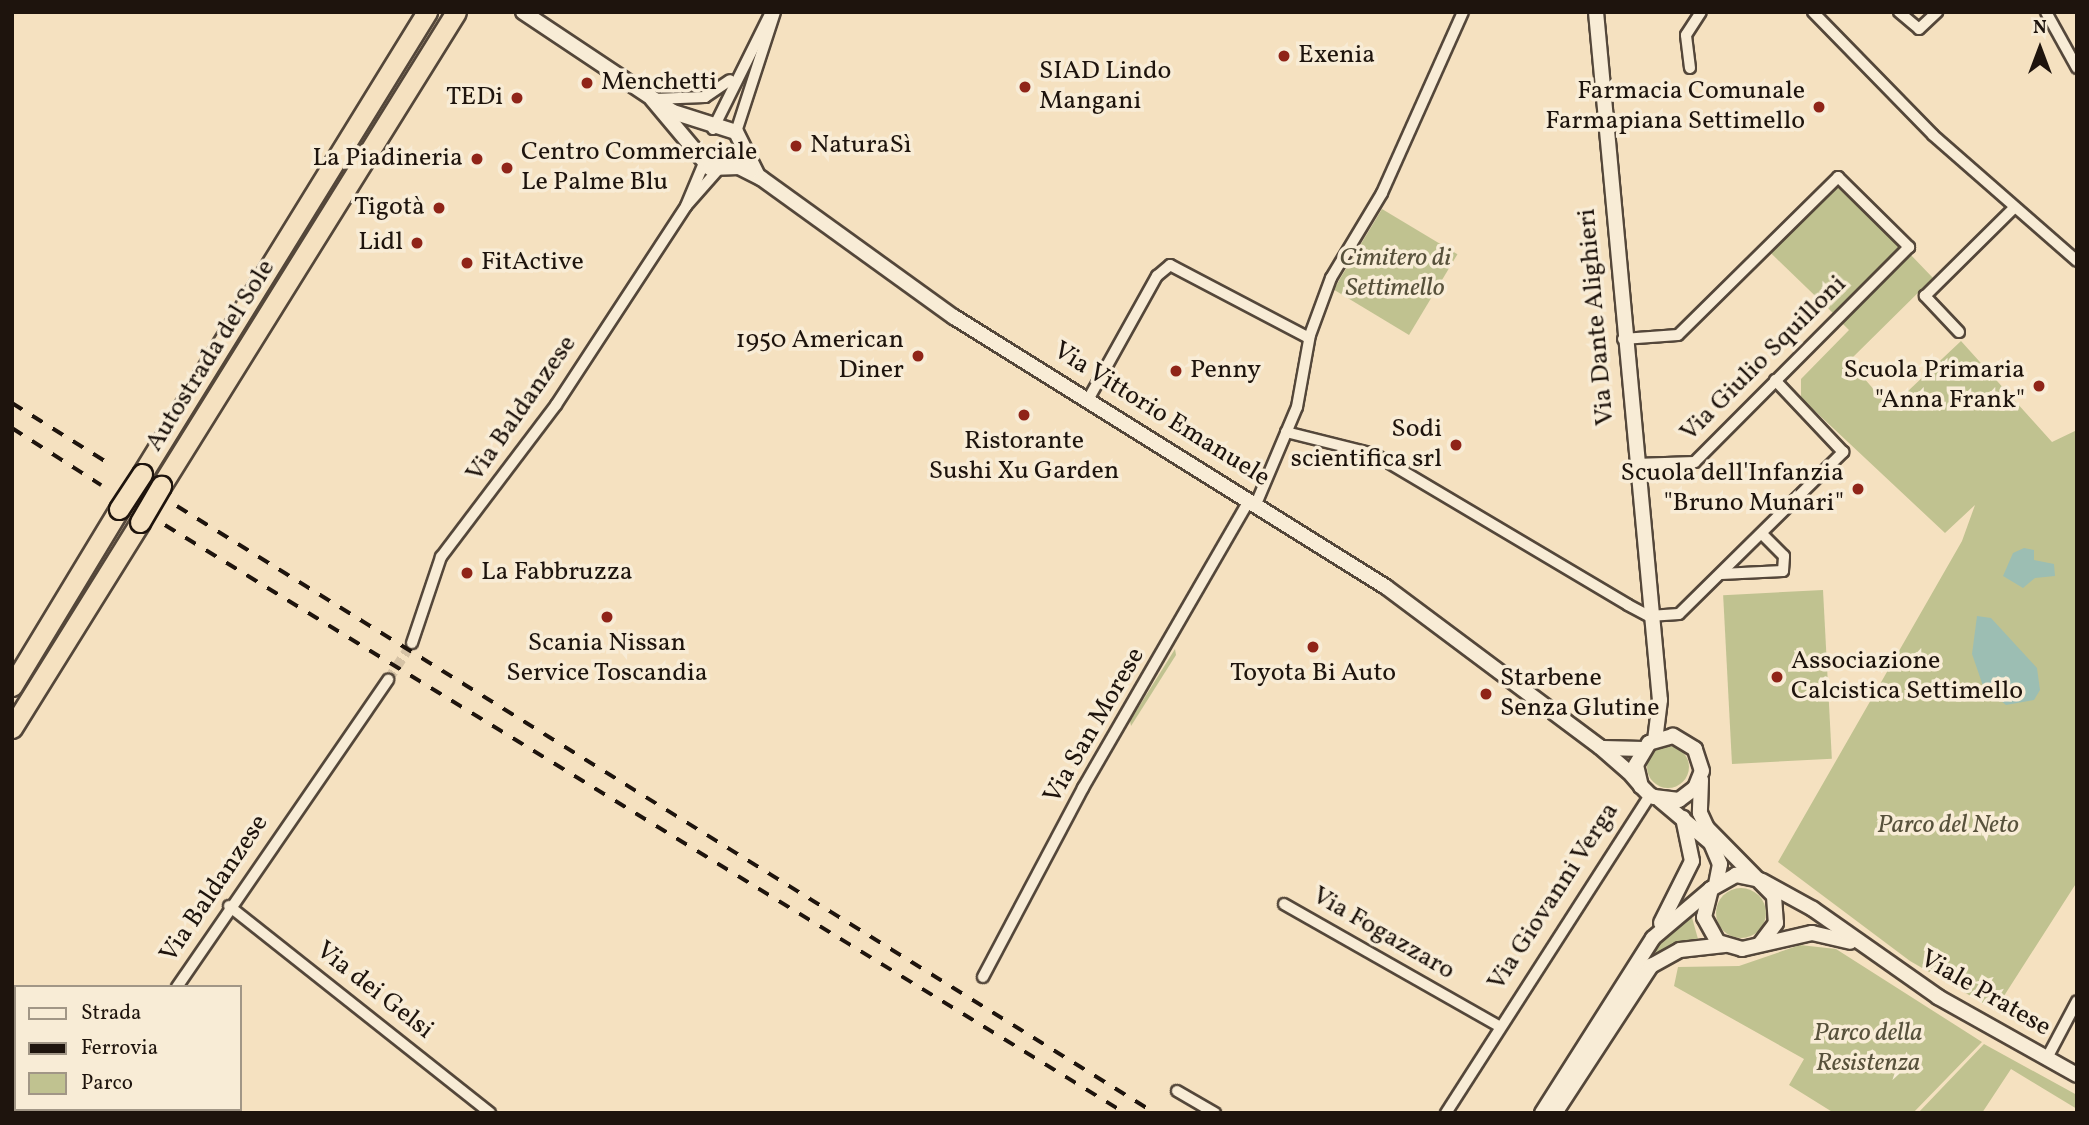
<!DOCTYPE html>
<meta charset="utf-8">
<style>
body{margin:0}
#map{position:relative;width:2089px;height:1125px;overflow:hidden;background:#f5e1c0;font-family:Vollkorn,serif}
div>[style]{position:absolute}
.green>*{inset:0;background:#c0c290;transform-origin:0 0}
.round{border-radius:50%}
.water>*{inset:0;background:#9cbeb3}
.minor-tunnel>*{height:10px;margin-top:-5px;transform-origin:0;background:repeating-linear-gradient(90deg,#d5c2a5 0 10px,transparent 0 15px)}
.roads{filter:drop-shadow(2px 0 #54473a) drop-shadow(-2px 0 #54473a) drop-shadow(0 2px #54473a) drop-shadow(0 -2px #54473a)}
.minor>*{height:10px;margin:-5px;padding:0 5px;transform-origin:5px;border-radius:5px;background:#f8ecd6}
.secondary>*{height:14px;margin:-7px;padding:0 7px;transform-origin:7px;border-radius:7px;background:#f8ecd6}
.motorway>*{height:19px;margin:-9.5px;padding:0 9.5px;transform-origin:9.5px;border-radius:9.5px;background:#f5e1c0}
.rail>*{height:3.5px;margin-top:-1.75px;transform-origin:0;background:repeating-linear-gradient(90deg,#1e140d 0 12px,transparent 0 24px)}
.bridges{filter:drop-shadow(2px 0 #1e140d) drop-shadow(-2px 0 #1e140d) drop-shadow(0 2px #1e140d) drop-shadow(0 -2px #1e140d)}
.motorway-bridge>*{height:19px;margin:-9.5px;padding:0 9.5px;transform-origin:9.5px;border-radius:9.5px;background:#f5e1c0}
.dots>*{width:19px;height:19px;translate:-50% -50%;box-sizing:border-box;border:4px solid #f8ecd6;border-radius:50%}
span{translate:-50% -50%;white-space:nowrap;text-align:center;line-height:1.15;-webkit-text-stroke:7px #f8ecd6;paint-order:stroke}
.poi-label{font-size:26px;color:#1e140d}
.left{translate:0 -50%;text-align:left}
.right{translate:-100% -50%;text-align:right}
.park-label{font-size:26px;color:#57513b;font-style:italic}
.street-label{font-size:26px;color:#1e140d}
.frame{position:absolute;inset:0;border:14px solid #1e140d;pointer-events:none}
.legend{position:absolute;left:14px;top:985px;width:228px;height:126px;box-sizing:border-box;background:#f8ecd6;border:2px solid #a19686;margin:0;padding:9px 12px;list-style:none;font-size:21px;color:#1e140d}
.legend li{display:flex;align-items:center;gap:14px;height:35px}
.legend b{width:35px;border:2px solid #a19686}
.north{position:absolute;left:2005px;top:14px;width:70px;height:70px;-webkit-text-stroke:5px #f8ecd6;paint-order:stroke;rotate:0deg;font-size:19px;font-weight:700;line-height:28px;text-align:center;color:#1e140d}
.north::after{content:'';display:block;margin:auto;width:24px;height:32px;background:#1e140d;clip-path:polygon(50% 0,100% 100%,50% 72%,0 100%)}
</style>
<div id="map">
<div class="green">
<i style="left:1835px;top:183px;width:91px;height:95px;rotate:44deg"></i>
<i style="left:1382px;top:209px;width:88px;height:94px;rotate:31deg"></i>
<i style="clip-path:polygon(1909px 253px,1933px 278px,1849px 361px,1890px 408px,1961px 341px,2052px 442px,2077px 430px,2077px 882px,1995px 1010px,1910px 961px,1778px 862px,1962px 541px,1975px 505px,1945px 533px,1801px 398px,1801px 379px,1849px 330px,1840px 321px)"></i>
<i style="left:1823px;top:590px;width:169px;height:100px;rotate:87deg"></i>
<i style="clip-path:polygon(1175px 649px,1176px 655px,1131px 726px,1130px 721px)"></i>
<i class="round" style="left:1647px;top:746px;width:42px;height:42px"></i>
<i class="round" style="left:1716px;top:888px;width:50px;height:50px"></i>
<i style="clip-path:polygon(1691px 914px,1698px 939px,1650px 954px,1666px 930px)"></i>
<i style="clip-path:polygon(1800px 945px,1836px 949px,1982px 1042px,1913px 1113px,1834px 1113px,1789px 1085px,1804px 1059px,1674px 986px,1678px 967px,1739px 966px)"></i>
<i style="clip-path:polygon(1984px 1044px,2077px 1095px,2077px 1109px,2011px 1069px,1982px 1113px,1918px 1113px)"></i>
</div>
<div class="water">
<i style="clip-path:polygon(2024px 548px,2034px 550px,2034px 560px,2054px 564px,2055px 576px,2035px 578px,2023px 588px,2003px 576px,2013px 553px)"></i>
<i style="clip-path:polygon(1977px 616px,1991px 618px,2037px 668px,2040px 690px,2034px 700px,2006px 705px,1983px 686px,1972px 654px)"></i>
</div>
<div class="minor-tunnel">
<i style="left:388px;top:680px;width:44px;rotate:-57deg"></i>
</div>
<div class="roads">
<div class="minor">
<i style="left:1813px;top:12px;width:172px;rotate:45.7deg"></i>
<i style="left:1933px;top:135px;width:191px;rotate:41.2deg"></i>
<i style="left:1899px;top:12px;width:26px;rotate:40deg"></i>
<i style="left:1919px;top:29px;width:25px;rotate:-43deg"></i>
<i style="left:2046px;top:12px;width:64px;rotate:61deg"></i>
<i style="left:1690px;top:68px;width:33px;rotate:-97deg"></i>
<i style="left:1686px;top:35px;width:27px;rotate:-57deg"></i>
<i style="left:654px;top:99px;width:51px;rotate:-2.2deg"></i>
<i style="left:705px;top:97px;width:30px;rotate:-34deg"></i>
<i style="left:713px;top:129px;width:131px;rotate:-63.6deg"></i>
<i style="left:736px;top:132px;width:126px;rotate:-72deg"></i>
<i style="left:687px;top:205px;width:45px;rotate:-48.6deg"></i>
<i style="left:1959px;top:332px;width:50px;rotate:-133.4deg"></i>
<i style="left:1925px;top:296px;width:124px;rotate:-44.7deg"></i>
<i style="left:1623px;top:339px;width:55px;rotate:-4.2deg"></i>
<i style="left:1678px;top:335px;width:225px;rotate:-44.6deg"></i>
<i style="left:1838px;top:177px;width:100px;rotate:44.6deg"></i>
<i style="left:1909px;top:247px;width:303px;rotate:134.9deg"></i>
<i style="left:1695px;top:462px;width:60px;rotate:178.1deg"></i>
<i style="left:1089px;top:398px;width:140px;rotate:-60.9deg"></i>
<i style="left:1157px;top:276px;width:17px;rotate:-40deg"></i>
<i style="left:1170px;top:265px;width:157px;rotate:27.7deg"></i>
<i style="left:1286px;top:432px;width:91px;rotate:14deg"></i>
<i style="left:1374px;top:454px;width:295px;rotate:30.7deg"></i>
<i style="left:1628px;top:605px;width:24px;rotate:28deg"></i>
<i style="left:1649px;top:616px;width:30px;rotate:-4deg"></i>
<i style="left:1679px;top:614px;width:231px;rotate:-44.6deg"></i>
<i style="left:1843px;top:452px;width:99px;rotate:-133.4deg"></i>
<i style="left:1256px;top:504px;width:105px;rotate:-67.1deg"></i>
<i style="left:1297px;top:407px;width:73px;rotate:-79.8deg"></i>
<i style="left:1310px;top:335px;width:61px;rotate:-69.8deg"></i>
<i style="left:1331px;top:278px;width:99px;rotate:-59deg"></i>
<i style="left:1382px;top:193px;width:198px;rotate:-65.9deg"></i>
<i style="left:1721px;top:574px;width:62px;rotate:-2.8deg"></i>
<i style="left:1783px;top:571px;width:15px;rotate:-86deg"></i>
<i style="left:1784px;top:556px;width:31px;rotate:-135deg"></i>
<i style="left:412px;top:643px;width:91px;rotate:-71.4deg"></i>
<i style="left:441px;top:557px;width:191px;rotate:-52.9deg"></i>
<i style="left:556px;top:405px;width:238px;rotate:-56.8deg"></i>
<i style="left:686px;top:206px;width:47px;rotate:-67.3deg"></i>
<i style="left:1284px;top:904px;width:245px;rotate:29.6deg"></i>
<i style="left:229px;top:906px;width:333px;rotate:38.4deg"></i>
<i style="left:983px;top:977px;width:214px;rotate:-62.1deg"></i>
<i style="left:1083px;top:788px;width:332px;rotate:-60deg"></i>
<i style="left:177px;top:987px;width:373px;rotate:-55.5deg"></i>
<i style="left:2047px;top:1058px;width:64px;rotate:-62.2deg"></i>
<i style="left:1177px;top:1091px;width:44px;rotate:30.1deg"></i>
<i style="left:97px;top:1113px;width:4px;rotate:-63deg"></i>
<i style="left:1446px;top:1113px;width:378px;rotate:-57.3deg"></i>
</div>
<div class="secondary">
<i style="left:523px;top:12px;width:180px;rotate:33.7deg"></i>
<i style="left:673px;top:112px;width:66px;rotate:17.6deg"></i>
<i style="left:736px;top:132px;width:47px;rotate:63.4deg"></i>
<i style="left:1596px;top:12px;width:691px;rotate:84.69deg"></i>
<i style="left:1660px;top:700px;width:39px;rotate:97deg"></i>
<i style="left:652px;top:99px;width:90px;rotate:50deg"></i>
<i style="left:710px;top:168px;width:29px;rotate:-2deg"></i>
<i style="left:739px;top:167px;width:25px;rotate:27deg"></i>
<i style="left:761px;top:178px;width:238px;rotate:35.8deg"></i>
<i style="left:954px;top:317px;width:509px;rotate:32.01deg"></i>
<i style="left:1386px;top:587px;width:267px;rotate:36.8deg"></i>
<i style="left:1600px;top:747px;width:38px;rotate:41deg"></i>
<i style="left:1629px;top:772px;width:18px;rotate:49deg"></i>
<i style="left:1641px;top:786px;width:13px;rotate:45deg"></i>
<i style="left:1650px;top:795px;width:4px;rotate:27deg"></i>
<i style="left:1654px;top:797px;width:25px;rotate:7deg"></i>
<i style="left:1679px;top:800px;width:20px;rotate:-37deg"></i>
<i style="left:1695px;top:788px;width:18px;rotate:-68deg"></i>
<i style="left:1702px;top:771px;width:23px;rotate:-108deg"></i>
<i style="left:1695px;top:749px;width:26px;rotate:-149deg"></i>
<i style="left:1673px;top:736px;width:25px;rotate:164deg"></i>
<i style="left:1649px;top:743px;width:26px;rotate:121deg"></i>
<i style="left:1636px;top:765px;width:22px;rotate:77deg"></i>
<i style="left:1603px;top:748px;width:40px;rotate:1.4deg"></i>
<i style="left:1701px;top:780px;width:33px;rotate:92deg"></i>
<i style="left:1700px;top:813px;width:17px;rotate:65deg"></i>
<i style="left:1707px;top:828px;width:95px;rotate:45.4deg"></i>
<i style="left:1774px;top:896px;width:27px;rotate:86deg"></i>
<i style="left:1776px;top:923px;width:26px;rotate:127deg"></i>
<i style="left:1660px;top:800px;width:67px;rotate:40.1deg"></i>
<i style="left:1711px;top:843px;width:23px;rotate:67deg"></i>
<i style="left:1720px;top:864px;width:20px;rotate:101deg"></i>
<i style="left:1760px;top:880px;width:25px;rotate:-168deg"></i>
<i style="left:1736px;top:875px;width:29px;rotate:151deg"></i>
<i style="left:1711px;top:889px;width:29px;rotate:104deg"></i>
<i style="left:1704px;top:917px;width:29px;rotate:61deg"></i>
<i style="left:1718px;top:942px;width:25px;rotate:16deg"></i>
<i style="left:1742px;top:949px;width:72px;rotate:-12.9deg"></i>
<i style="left:1812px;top:933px;width:39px;rotate:13deg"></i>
<i style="left:1762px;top:881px;width:58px;rotate:28.8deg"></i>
<i style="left:1813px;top:909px;width:153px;rotate:35.1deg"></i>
<i style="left:1938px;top:997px;width:159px;rotate:29.3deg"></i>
<i style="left:1661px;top:923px;width:69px;rotate:-63.4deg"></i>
<i style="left:1692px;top:861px;width:44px;rotate:-101.8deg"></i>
<i style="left:1542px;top:1113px;width:207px;rotate:-57.6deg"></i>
<i style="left:1653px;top:938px;width:76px;rotate:-40.2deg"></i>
<i style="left:1555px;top:1113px;width:176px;rotate:-56.9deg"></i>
<i style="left:1651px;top:966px;width:33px;rotate:-29deg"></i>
<i style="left:1680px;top:950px;width:45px;rotate:-6.3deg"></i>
</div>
<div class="motorway">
<i style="left:142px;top:474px;width:543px;rotate:-58.33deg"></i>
<i style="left:161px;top:486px;width:558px;rotate:-58.1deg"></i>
<i style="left:12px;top:686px;width:207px;rotate:-58.8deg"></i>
<i style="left:12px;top:728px;width:243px;rotate:-58.1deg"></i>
</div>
</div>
<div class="rail">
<i style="left:12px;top:403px;width:119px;rotate:32deg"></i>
<i style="left:12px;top:428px;width:106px;rotate:32.6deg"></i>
<i style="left:177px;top:506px;width:1151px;rotate:31.83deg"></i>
<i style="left:165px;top:525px;width:1126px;rotate:31.49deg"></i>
</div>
<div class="bridges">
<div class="motorway-bridge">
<i style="left:119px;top:509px;width:42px;rotate:-56.7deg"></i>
<i style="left:140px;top:522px;width:42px;rotate:-59.7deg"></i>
</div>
</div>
<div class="dots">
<i style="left:1284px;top:56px;background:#8f2418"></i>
<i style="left:587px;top:83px;background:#8f2418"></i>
<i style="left:1025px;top:87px;background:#8f2418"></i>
<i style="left:517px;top:98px;background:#8f2418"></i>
<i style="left:1819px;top:107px;background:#8f2418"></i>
<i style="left:796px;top:146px;background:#8f2418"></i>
<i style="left:477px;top:159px;background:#8f2418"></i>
<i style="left:507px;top:168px;background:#8f2418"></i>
<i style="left:439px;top:208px;background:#8f2418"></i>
<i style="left:417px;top:243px;background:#8f2418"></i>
<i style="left:467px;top:263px;background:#8f2418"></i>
<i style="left:918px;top:356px;background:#8f2418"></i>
<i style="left:1176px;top:371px;background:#8f2418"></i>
<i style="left:2039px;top:386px;background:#8f2418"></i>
<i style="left:1024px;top:415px;background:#8f2418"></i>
<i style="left:1456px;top:445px;background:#8f2418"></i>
<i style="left:1858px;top:489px;background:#8f2418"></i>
<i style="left:467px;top:573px;background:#8f2418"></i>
<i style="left:607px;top:617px;background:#8f2418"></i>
<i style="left:1313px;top:647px;background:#8f2418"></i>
<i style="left:1777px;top:677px;background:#8f2418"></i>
<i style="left:1486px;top:694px;background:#8f2418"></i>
</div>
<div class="poi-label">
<span class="left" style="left:1298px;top:56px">Exenia</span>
<span class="left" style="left:1039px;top:87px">SIAD Lindo<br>Mangani</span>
<span class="left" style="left:601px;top:83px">Menchetti</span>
<span class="right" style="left:1805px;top:107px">Farmacia Comunale<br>Farmapiana Settimello</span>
<span class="right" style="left:503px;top:98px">TEDi</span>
<span class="left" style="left:810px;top:146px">NaturaSì</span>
<span class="left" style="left:521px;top:168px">Centro Commerciale<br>Le Palme Blu</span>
<span class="right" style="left:463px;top:159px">La Piadineria</span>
<span class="right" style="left:425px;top:208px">Tigotà</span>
<span class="right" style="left:403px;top:243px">Lidl</span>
<span class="left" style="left:481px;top:263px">FitActive</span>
<span class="right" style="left:904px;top:356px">1950 American<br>Diner</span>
<span class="left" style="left:1190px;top:371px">Penny</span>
<span class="right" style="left:2025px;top:386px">Scuola Primaria<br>"Anna Frank"</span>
<span class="right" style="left:1442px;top:445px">Sodi<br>scientifica srl</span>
<span style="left:1024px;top:457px">Ristorante<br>Sushi Xu Garden</span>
<span class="right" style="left:1844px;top:489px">Scuola dell'Infanzia<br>"Bruno Munari"</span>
<span class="left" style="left:481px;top:573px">La Fabbruzza</span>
<span style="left:607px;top:659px">Scania Nissan<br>Service Toscandia</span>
<span class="left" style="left:1791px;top:677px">Associazione<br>Calcistica Settimello</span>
<span style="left:1313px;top:674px">Toyota Bi Auto</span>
<span class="left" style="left:1500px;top:694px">Starbene<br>Senza Glutine</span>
</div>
<div class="park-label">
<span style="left:1395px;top:274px">Cimitero di<br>Settimello</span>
<span style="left:1948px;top:826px">Parco del Neto</span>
<span style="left:1868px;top:1049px">Parco della<br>Resistenza</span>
</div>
<div class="street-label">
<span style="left:1597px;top:317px;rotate:-95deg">Via Dante Alighieri</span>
<span style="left:211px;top:356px;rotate:-58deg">Autostrada del Sole</span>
<span style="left:1764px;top:359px;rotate:-45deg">Via Giulio Squilloni</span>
<span style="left:522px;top:409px;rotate:-55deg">Via Baldanzese</span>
<span style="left:1161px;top:415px;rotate:32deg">Via Vittorio Emanuele</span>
<span style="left:1095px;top:726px;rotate:-60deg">Via San Morese</span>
<span style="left:215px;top:889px;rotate:-56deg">Via Baldanzese</span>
<span style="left:1554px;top:897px;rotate:-57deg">Via Giovanni Verga</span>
<span style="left:1383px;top:934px;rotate:30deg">Via Fogazzaro</span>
<span style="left:374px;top:991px;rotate:38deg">Via dei Gelsi</span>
<span style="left:1985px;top:994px;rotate:30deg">Viale Pratese</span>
</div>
<div class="frame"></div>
<ul class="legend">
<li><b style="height:9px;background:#f8ecd6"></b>Strada</li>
<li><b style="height:9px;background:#1e140d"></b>Ferrovia</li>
<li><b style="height:19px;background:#c0c290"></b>Parco</li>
</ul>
<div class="north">N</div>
</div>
